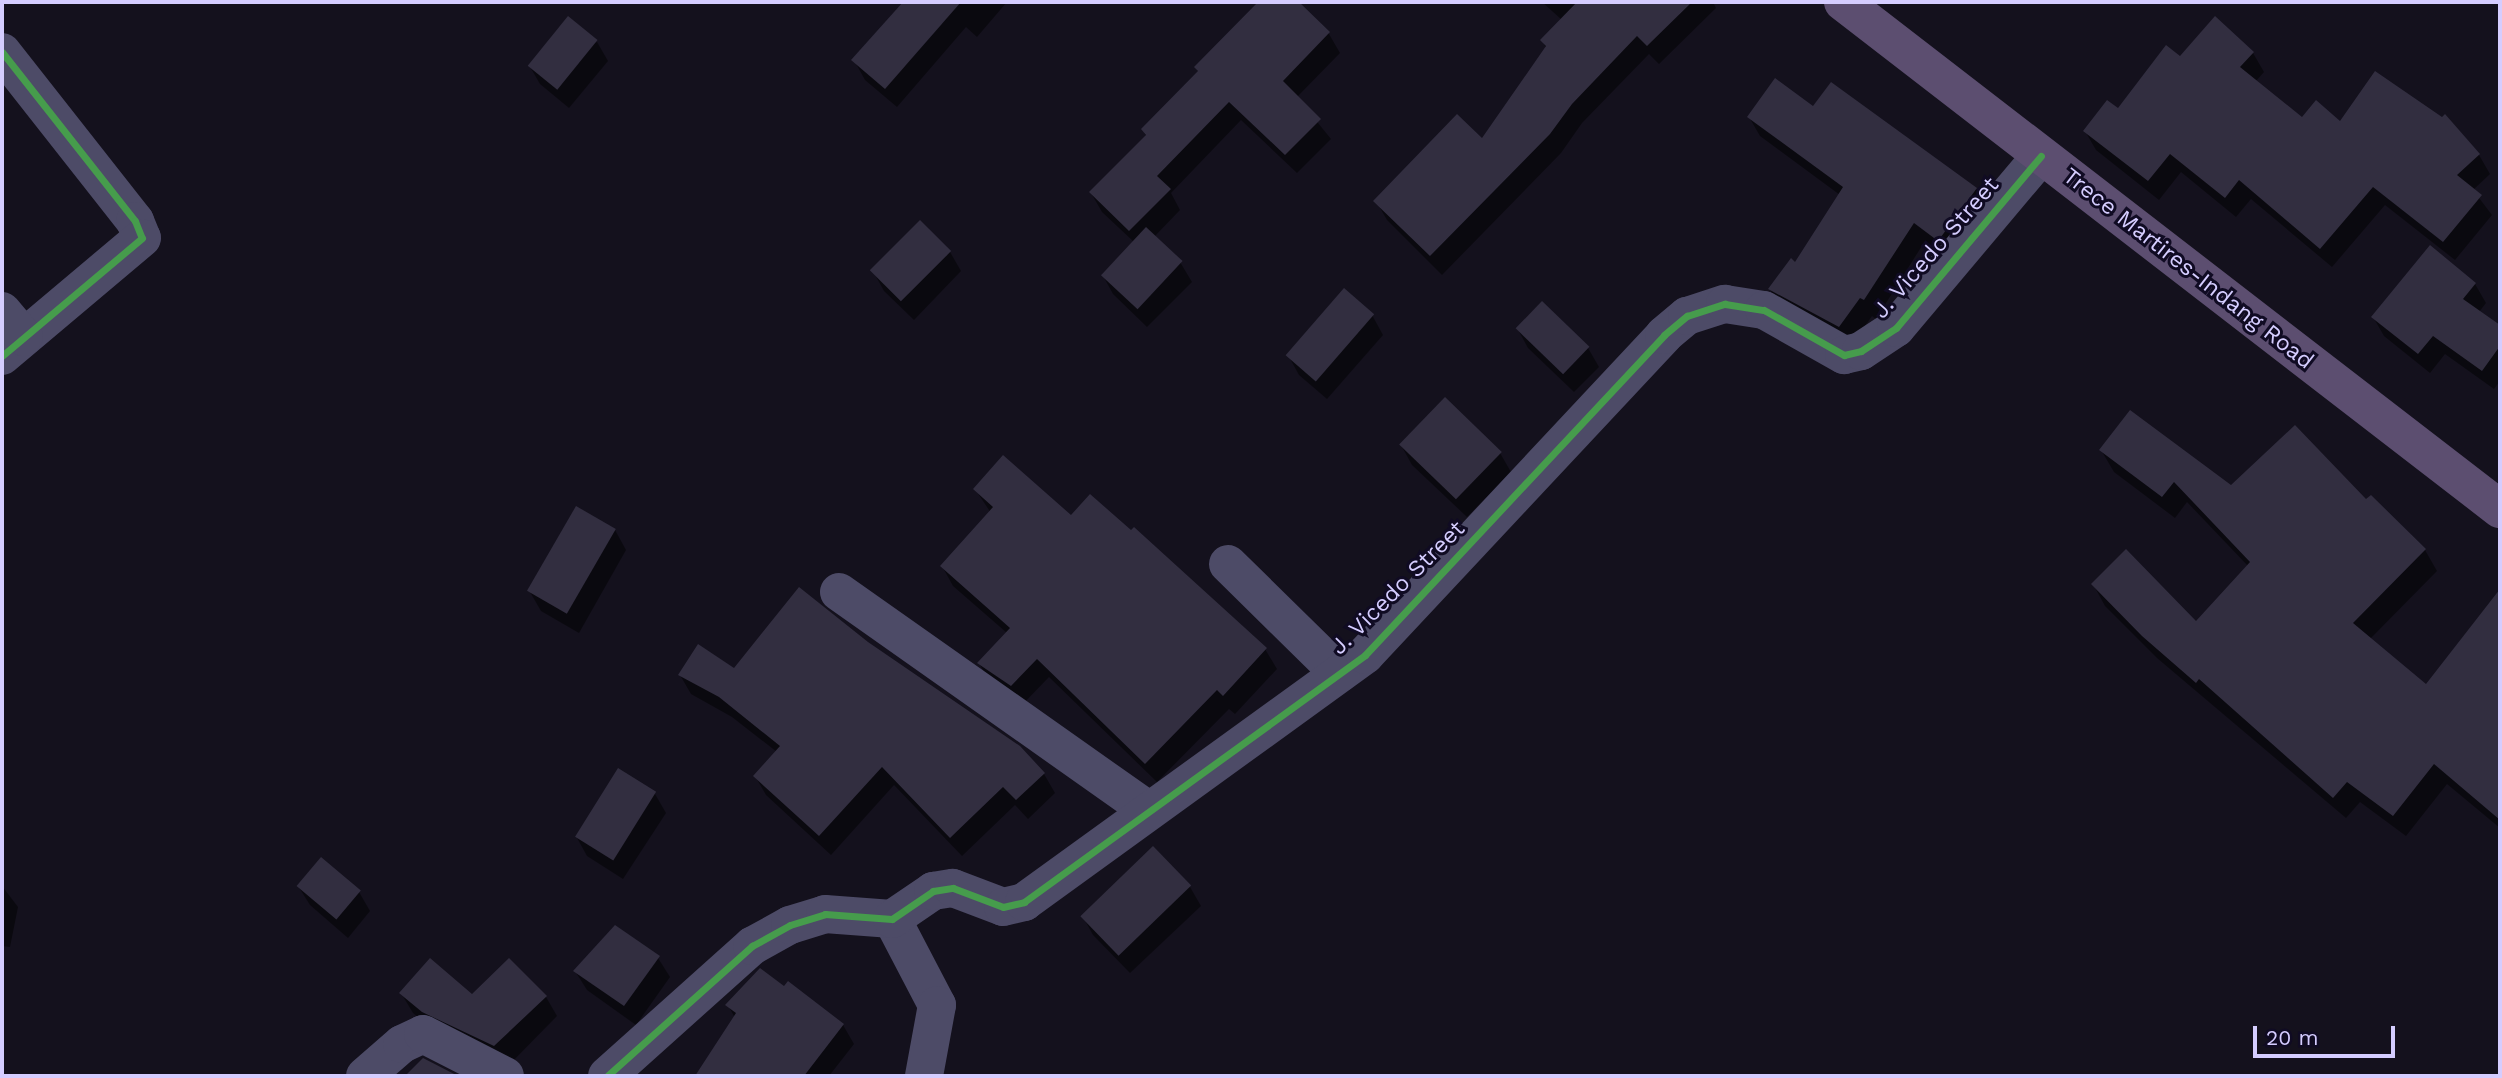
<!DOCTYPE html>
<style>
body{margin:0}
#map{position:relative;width:2502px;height:1078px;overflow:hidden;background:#14111d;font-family:"Work Sans",sans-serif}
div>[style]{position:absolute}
.shadow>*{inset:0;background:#0007}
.building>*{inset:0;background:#322e40;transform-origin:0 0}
.street>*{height:38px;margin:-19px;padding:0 19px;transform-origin:19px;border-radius:19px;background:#4d4b67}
.primary>*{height:38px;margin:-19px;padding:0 19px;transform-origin:19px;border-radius:19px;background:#5c4e70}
.cycleway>*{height:7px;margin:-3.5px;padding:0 3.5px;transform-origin:3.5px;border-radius:3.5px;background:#469c4c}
span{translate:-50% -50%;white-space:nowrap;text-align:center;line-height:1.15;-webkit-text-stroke:6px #100b23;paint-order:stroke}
.street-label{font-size:23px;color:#d5cdff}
.frame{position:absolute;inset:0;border:4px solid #d5cdff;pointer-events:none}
.scale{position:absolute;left:2253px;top:1026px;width:142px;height:32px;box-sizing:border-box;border:4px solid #d5cdff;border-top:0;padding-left:9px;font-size:21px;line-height:24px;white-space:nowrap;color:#d5cdff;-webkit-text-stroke:5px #100b23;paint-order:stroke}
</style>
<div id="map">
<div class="shadow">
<i style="clip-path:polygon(905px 2px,1007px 2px,977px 37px,966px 27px,897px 107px,865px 80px,854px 60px)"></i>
<i style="clip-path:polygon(1261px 2px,1296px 2px,1329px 34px,1340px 53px,1297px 97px,1331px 139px,1297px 173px,1241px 120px,1171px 193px,1180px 210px,1154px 237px,1180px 262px,1192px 282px,1147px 327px,1113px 294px,1102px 274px,1134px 242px,1102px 212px,1091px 193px,1146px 136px,1143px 130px,1199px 73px,1196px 68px)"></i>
<i style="clip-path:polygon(1542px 2px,1713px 2px,1716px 8px,1659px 64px,1649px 54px,1582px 123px,1561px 153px,1442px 275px,1387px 220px,1376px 201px,1483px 141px,1546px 48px,1542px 40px,1562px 20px)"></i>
<i style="clip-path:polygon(597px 42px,608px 61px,569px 108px,540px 84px,529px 65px)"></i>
<i style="clip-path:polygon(2253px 53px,2264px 72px,2256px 81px,2302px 119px,2479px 155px,2490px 174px,2473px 190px,2492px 215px,2455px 260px,2385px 205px,2332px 267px,2251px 199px,2236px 217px,2181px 172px,2159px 200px,2096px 150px,2085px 131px,2118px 110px,2180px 58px)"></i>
<i style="clip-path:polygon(1831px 85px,1976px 189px,1987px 209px,1950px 259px,1925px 241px,1876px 319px,1872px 316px,1851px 346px,1781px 308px,1770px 289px,1796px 264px,1840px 195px,1760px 136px,1749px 117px,1814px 108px)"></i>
<i style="clip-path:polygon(950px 252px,961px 271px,914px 320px,884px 291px,873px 271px)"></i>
<i style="clip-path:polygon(2475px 284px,2486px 303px,2479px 312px,2500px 327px,2500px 381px,2494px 389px,2445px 354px,2430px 373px,2384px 336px,2373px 317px)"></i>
<i style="clip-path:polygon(1372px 315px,1383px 335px,1327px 399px,1299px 375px,1288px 355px)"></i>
<i style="clip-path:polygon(1517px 328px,1588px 348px,1599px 367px,1574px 392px,1528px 348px)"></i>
<i style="clip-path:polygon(1401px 445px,1500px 453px,1511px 472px,1467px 517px,1412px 465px)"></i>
<i style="clip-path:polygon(2101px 450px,2231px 488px,2366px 502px,2425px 550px,2437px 571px,2370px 639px,2426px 687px,2500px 592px,2500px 828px,2447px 784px,2406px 836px,2360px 802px,2346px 818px,2157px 658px,2105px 606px,2093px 584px,2196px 624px,2248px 566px,2187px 502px,2175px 518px,2114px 472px)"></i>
<i style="clip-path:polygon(975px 489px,1071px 518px,1265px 649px,1277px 669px,1235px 714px,1229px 709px,1157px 782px,1049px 677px,1022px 705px,990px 682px,979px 663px,1007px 633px,953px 586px,942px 566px,991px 513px)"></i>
<i style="clip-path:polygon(615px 530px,626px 550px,579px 633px,541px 611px,530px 592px)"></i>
<i style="clip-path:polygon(867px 643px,1044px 774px,1055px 793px,1028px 819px,1015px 805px,962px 856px,894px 785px,831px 855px,766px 795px,755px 776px,777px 752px,732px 717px,691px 694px,680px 675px,734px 670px)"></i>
<i style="clip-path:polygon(619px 770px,655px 794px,666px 813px,623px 879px,587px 856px,576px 836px)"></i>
<i style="clip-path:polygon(2px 886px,18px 907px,10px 947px,2px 946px)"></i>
<i style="clip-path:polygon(298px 886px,359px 892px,370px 911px,348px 938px,310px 905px)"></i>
<i style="clip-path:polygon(1190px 887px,1201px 906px,1130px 973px,1093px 935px,1082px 915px)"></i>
<i style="clip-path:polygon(658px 958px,670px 977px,636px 1025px,587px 990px,575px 971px)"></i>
<i style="clip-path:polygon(784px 989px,843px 1025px,854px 1044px,829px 1076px,798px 1076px,792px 1072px,789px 1076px,697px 1076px,735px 1018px,728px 1005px)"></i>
<i style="clip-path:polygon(401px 993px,546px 997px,557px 1016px,508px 1066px,435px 1032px,413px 1013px)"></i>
</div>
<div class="building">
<i style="clip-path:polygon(903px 2px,961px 2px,885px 89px,851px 60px)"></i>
<i style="clip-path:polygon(1258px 2px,1299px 2px,1330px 32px,1283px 81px,1321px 119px,1285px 155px,1229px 102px,1157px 176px,1171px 189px,1129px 231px,1089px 192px,1146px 135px,1141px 129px,1198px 71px,1194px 67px)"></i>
<i style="clip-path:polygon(1577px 2px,1692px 2px,1647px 46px,1637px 36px,1572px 104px,1550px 134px,1430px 256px,1373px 201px,1457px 114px,1482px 138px,1546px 46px,1540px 40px)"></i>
<i style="left:568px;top:16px;width:38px;height:64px;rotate:39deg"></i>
<i style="clip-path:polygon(2215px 16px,2254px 52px,2240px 67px,2302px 117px,2316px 100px,2340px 121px,2375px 71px,2442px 117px,2445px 114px,2480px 154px,2457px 175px,2482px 195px,2443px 242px,2373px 187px,2320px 249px,2239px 180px,2225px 198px,2170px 154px,2148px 181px,2083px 131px,2107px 100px,2118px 108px,2166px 45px,2180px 56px)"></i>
<i style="clip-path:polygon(1775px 78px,1813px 106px,1831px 82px,1977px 188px,1938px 241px,1914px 223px,1864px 300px,1860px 298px,1839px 327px,1768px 289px,1791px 258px,1795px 262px,1843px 187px,1747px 117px)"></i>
<i style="left:920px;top:220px;width:44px;height:71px;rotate:45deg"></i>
<i style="left:1146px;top:227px;width:50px;height:66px;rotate:43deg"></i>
<i style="clip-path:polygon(2430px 245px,2476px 283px,2463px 299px,2500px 325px,2500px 346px,2482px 371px,2433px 336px,2418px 354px,2371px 317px)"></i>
<i style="left:1344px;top:288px;width:40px;height:89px;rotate:41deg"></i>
<i style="left:1542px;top:301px;width:66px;height:38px;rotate:44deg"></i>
<i style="left:1445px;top:397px;width:79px;height:66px;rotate:44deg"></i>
<i style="clip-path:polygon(2130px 410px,2231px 485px,2295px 425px,2366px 499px,2371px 495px,2426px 549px,2353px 623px,2426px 684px,2500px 589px,2500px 820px,2434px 764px,2393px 816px,2347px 782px,2333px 798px,2199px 679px,2196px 683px,2142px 636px,2091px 584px,2126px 549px,2196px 621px,2250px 562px,2174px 482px,2162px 497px,2099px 450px)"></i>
<i style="clip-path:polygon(1003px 455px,1071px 515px,1090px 494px,1131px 530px,1134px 527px,1267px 648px,1223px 696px,1217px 690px,1145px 764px,1037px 659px,1011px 686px,977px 663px,1010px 628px,940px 566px,993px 507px,973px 489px)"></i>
<i style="left:576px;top:506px;width:46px;height:98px;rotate:30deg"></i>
<i style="clip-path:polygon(799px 587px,868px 642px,1020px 746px,1045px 773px,1016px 800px,1003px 787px,950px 838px,882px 767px,819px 836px,753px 776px,780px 746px,719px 697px,678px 675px,698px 644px,734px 668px)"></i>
<i style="left:618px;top:768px;width:45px;height:81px;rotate:32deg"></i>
<i style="left:1153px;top:846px;width:55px;height:101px;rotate:46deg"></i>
<i style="left:321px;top:857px;width:52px;height:38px;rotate:40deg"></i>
<i style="clip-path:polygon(615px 925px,660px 956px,624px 1006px,573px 971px)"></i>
<i style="clip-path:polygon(430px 958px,472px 994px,509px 958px,547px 996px,494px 1046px,422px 1012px,399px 993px)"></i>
<i style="clip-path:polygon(760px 968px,784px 986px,788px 981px,844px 1024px,804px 1076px,695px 1076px,736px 1013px,725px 1005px)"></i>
<i style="clip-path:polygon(423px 1058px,458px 1076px,405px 1076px)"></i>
</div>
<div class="street">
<i style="left:2px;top:52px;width:215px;rotate:51.8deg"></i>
<i style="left:135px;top:221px;width:18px;rotate:68deg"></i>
<i style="left:142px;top:238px;width:183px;rotate:139.9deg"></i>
<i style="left:2px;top:311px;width:34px;rotate:50deg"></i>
<i style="left:1228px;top:564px;width:156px;rotate:44.5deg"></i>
<i style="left:839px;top:592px;width:378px;rotate:35.2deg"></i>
<i style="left:892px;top:919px;width:97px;rotate:62.4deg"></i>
<i style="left:937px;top:1005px;width:72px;rotate:100.4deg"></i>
<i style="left:365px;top:1076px;width:49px;rotate:-40.9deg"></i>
<i style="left:402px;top:1044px;width:23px;rotate:-25deg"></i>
<i style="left:423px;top:1034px;width:92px;rotate:27.1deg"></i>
<i style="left:607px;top:1076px;width:195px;rotate:-41.9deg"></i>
<i style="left:752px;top:946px;width:43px;rotate:-28.9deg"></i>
<i style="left:790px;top:925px;width:37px;rotate:-17deg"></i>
<i style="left:825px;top:914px;width:67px;rotate:4.3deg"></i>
<i style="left:892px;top:919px;width:50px;rotate:-34.3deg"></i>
<i style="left:933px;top:891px;width:20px;rotate:-9deg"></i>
<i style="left:953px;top:888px;width:53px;rotate:20.8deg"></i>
<i style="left:1003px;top:907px;width:22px;rotate:-13deg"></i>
<i style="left:1024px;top:902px;width:421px;rotate:-35.9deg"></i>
<i style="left:1365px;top:655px;width:438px;rotate:-46.9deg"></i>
<i style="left:1664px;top:335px;width:30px;rotate:-40deg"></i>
<i style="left:1687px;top:316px;width:40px;rotate:-18deg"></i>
<i style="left:1725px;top:304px;width:39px;rotate:9deg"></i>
<i style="left:1764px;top:310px;width:92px;rotate:29.4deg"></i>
<i style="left:1844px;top:355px;width:17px;rotate:-13deg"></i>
<i style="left:1861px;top:351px;width:42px;rotate:-33.3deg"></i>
<i style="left:1896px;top:328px;width:225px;rotate:-49.9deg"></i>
</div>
<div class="primary">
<i style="left:1843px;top:2px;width:830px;rotate:37.66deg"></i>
</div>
<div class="cycleway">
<i style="left:2px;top:52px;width:215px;rotate:51.8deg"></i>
<i style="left:135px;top:221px;width:18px;rotate:68deg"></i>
<i style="left:142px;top:238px;width:183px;rotate:139.9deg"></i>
<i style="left:607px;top:1076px;width:195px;rotate:-41.9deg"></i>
<i style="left:752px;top:946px;width:43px;rotate:-28.9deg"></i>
<i style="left:790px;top:925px;width:37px;rotate:-17deg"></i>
<i style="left:825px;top:914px;width:67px;rotate:4.3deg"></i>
<i style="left:892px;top:919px;width:50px;rotate:-34.3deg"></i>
<i style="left:933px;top:891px;width:20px;rotate:-9deg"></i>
<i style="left:953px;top:888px;width:53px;rotate:20.8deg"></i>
<i style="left:1003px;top:907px;width:22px;rotate:-13deg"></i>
<i style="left:1024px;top:902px;width:421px;rotate:-35.9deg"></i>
<i style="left:1365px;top:655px;width:438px;rotate:-46.9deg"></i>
<i style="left:1664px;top:335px;width:30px;rotate:-40deg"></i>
<i style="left:1687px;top:316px;width:40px;rotate:-18deg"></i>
<i style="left:1725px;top:304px;width:39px;rotate:9deg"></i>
<i style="left:1764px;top:310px;width:92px;rotate:29.4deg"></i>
<i style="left:1844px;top:355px;width:17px;rotate:-13deg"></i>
<i style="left:1861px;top:351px;width:42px;rotate:-33.3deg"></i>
<i style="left:1896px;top:328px;width:225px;rotate:-49.9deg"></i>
</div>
<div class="street-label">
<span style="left:1936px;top:248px;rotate:-49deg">J. Vicedo Street</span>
<span style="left:2188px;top:269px;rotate:38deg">Trece Martires-Indang Road</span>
<span style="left:1398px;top:588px;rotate:-45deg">J. Vicedo Street</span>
</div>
<div class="frame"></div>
<div class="scale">20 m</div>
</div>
